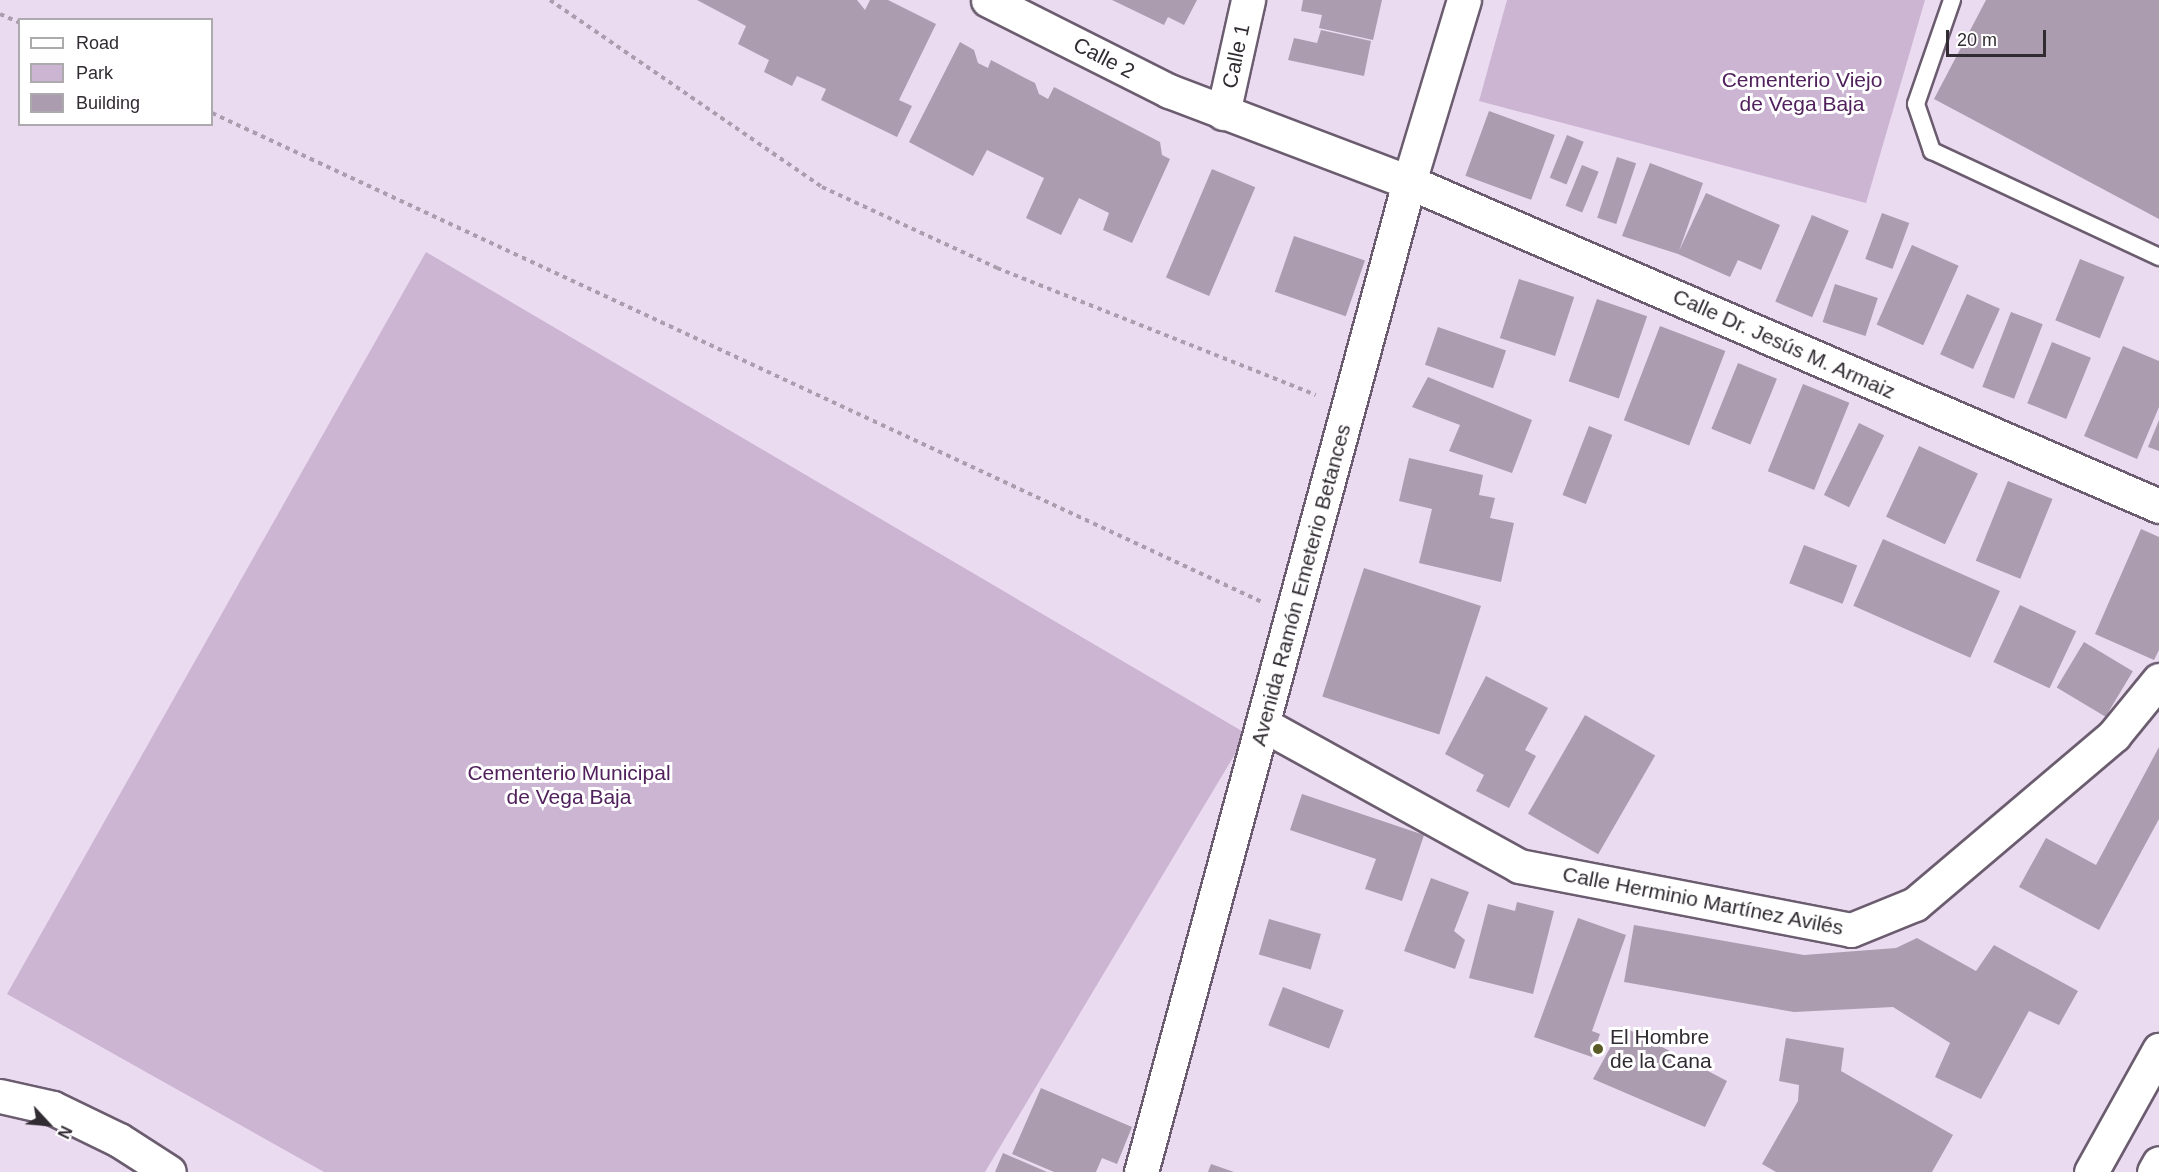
<!DOCTYPE html>
<meta charset="utf-8">
<style>
body{margin:0}
#map{position:relative;width:2159px;height:1172px;overflow:hidden;background:#ebdbf0;font-family:Helvetica,sans-serif}
div>[style]{position:absolute}
.green>*{inset:0;background:#ccb4d3}
.building>*{inset:0;background:#ac9cb0;transform-origin:0 0}
.path>*{height:4px;margin-top:-2px;transform-origin:0;background:repeating-linear-gradient(90deg,#aa9eae 0 4.5px,transparent 0 9px)}
.roads{filter:drop-shadow(2px 0 #6b5d6f) drop-shadow(-2px 0 #6b5d6f) drop-shadow(0 2px #6b5d6f) drop-shadow(0 -2px #6b5d6f)}
.service>*{height:16px;margin:-8px;padding:0 8px;transform-origin:8px;border-radius:8px;background:#fff}
.minor>*{height:33px;margin:-16.5px;padding:0 16.5px;transform-origin:16.5px;border-radius:16.5px;background:#fff}
.tertiary>*{height:33px;margin:-16.5px;padding:0 16.5px;transform-origin:16.5px;border-radius:16.5px;background:#fff}
.secondary>*{height:33px;margin:-16.5px;padding:0 16.5px;transform-origin:16.5px;border-radius:16.5px;background:#fff}
.dots>*{width:16px;height:16px;translate:-50% -50%;box-sizing:border-box;border:3px solid #fff;border-radius:50%}
span{translate:-50% -50%;white-space:nowrap;text-align:center;line-height:1.15;-webkit-text-stroke:6px #fff;paint-order:stroke}
.street-label{font-size:21px;color:#312b32}
.park-label{font-size:21px;color:#50215c}
.poi-label{font-size:21px;color:#312b32}
.left{translate:0 -50%;text-align:left}
.legend{position:absolute;left:18px;top:18px;width:195px;height:108px;box-sizing:border-box;background:#fff;border:2px solid #adaaad;margin:0;padding:8px 10px;list-style:none;font-size:18px;color:#312b32}
.legend li{display:flex;align-items:center;gap:12px;height:30px}
.legend b{width:30px;border:2px solid #adaaad}
.north{position:absolute;left:18px;top:1094px;width:60px;height:60px;-webkit-text-stroke:4px #fff;paint-order:stroke;rotate:116deg;font-size:16px;font-weight:700;line-height:24px;text-align:center;color:#312b32}
.north::after{content:'';display:block;margin:auto;width:21px;height:27px;background:#312b32;clip-path:polygon(50% 0,100% 100%,50% 72%,0 100%)}
.scale{position:absolute;left:1946px;top:30px;width:100px;height:27px;box-sizing:border-box;border:3px solid #312b32;border-top:0;padding-left:8px;font-size:18px;line-height:21px;white-space:nowrap;color:#312b32;-webkit-text-stroke:4px #fff;paint-order:stroke}
</style>
<div id="map">
<div class="green">
<i style="clip-path:polygon(1507px 0,1925px 0,1866px 203px,1479px 101px)"></i>
<i style="clip-path:polygon(426px 252px,1247px 734px,985px 1172px,324px 1172px,7px 994px)"></i>
</div>
<div class="building">
<i style="clip-path:polygon(697px 0,857px 0,865px 10px,870px 0,888px 0,936px 24px,899px 100px,912px 106px,897px 137px,821px 100px,826px 89px,797px 76px,792px 86px,764px 72px,769px 60px,738px 44px,746px 26px)"></i>
<i style="clip-path:polygon(1112px 0,1197px 0,1184px 25px,1168px 17px,1164px 25px)"></i>
<i style="clip-path:polygon(1303px 0,1382px 0,1373px 40px,1319px 28px,1322px 15px,1301px 11px)"></i>
<i style="clip-path:polygon(1986px 0,2159px 0,2159px 219px,1934px 99px)"></i>
<i style="clip-path:polygon(1321px 30px,1371px 41px,1364px 76px,1288px 60px,1294px 38px,1317px 43px)"></i>
<i style="clip-path:polygon(960px 42px,974px 50px,978px 63px,988px 68px,991px 60px,1023px 77px,1035px 83px,1039px 94px,1048px 99px,1054px 87px,1160px 142px,1162px 155px,1170px 159px,1132px 243px,1103px 230px,1109px 213px,1079px 198px,1061px 235px,1026px 218px,1044px 178px,987px 150px,973px 176px,909px 142px)"></i>
<i style="left:1489px;top:111px;width:70px;height:69px;rotate:20deg"></i>
<i style="left:1567px;top:135px;width:18px;height:46px;rotate:22deg"></i>
<i style="left:1617px;top:157px;width:20px;height:64px;rotate:18deg"></i>
<i style="clip-path:polygon(1650px 163px,1703px 183px,1679px 251px,1706px 193px,1780px 225px,1761px 270px,1738px 260px,1730px 277px,1678px 254px,1622px 236px)"></i>
<i style="left:1582px;top:165px;width:18px;height:44px;rotate:22deg"></i>
<i style="left:1212px;top:169px;width:47px;height:118px;rotate:23deg"></i>
<i style="left:1882px;top:213px;width:29px;height:49px;rotate:20deg"></i>
<i style="left:1812px;top:215px;width:40px;height:94px;rotate:23deg"></i>
<i style="left:1294px;top:236px;width:75px;height:59px;rotate:19deg"></i>
<i style="left:1912px;top:245px;width:51px;height:87px;rotate:24deg"></i>
<i style="left:2080px;top:259px;width:48px;height:66px;rotate:22deg"></i>
<i style="left:1519px;top:279px;width:58px;height:62px;rotate:18deg"></i>
<i style="left:1835px;top:284px;width:45px;height:40px;rotate:18deg"></i>
<i style="left:1967px;top:294px;width:36px;height:66px;rotate:24deg"></i>
<i style="left:1597px;top:299px;width:53px;height:87px;rotate:19deg"></i>
<i style="left:2011px;top:312px;width:34px;height:80px;rotate:21deg"></i>
<i style="left:1660px;top:326px;width:70px;height:101px;rotate:21deg"></i>
<i style="left:1438px;top:327px;width:72px;height:40px;rotate:19deg"></i>
<i style="left:2052px;top:342px;width:42px;height:66px;rotate:22deg"></i>
<i style="clip-path:polygon(2123px 346px,2159px 361px,2159px 407px,2137px 459px,2084px 436px)"></i>
<i style="left:1738px;top:363px;width:42px;height:71px;rotate:22deg"></i>
<i style="clip-path:polygon(1428px 377px,1532px 420px,1512px 473px,1449px 451px,1460px 425px,1412px 407px)"></i>
<i style="left:1803px;top:384px;width:50px;height:94px;rotate:22deg"></i>
<i style="clip-path:polygon(2159px 420px,2159px 451px,2148px 447px)"></i>
<i style="left:1859px;top:423px;width:28px;height:80px;rotate:26deg"></i>
<i style="left:1589px;top:426px;width:25px;height:74px;rotate:21deg"></i>
<i style="left:1919px;top:446px;width:65px;height:78px;rotate:25deg"></i>
<i style="clip-path:polygon(1409px 458px,1483px 475px,1479px 495px,1495px 498px,1490px 518px,1514px 523px,1501px 582px,1419px 563px,1432px 509px,1399px 501px)"></i>
<i style="left:2008px;top:481px;width:48px;height:86px;rotate:22deg"></i>
<i style="clip-path:polygon(2141px 529px,2159px 537px,2159px 650px,2154px 660px,2095px 634px)"></i>
<i style="left:1883px;top:539px;width:128px;height:73px;rotate:24deg"></i>
<i style="left:1804px;top:545px;width:57px;height:41px;rotate:21deg"></i>
<i style="left:1364px;top:568px;width:123px;height:135px;rotate:18deg"></i>
<i style="left:2020px;top:605px;width:62px;height:63px;rotate:25deg"></i>
<i style="left:2084px;top:642px;width:57px;height:53px;rotate:31deg"></i>
<i style="clip-path:polygon(1486px 676px,1548px 708px,1525px 750px,1536px 756px,1509px 808px,1476px 791px,1484px 775px,1445px 754px)"></i>
<i style="left:1585px;top:715px;width:81px;height:114px;rotate:30deg"></i>
<i style="clip-path:polygon(2159px 747px,2159px 819px,2099px 930px,2019px 887px,2046px 838px,2096px 865px)"></i>
<i style="clip-path:polygon(1302px 794px,1424px 835px,1402px 901px,1365px 889px,1376px 859px,1290px 830px)"></i>
<i style="clip-path:polygon(1431px 878px,1469px 892px,1454px 931px,1465px 940px,1455px 969px,1404px 951px)"></i>
<i style="clip-path:polygon(1517px 902px,1554px 911px,1533px 994px,1469px 978px,1488px 904px,1515px 911px)"></i>
<i style="clip-path:polygon(1578px 918px,1626px 935px,1592px 1031px,1600px 1034px,1592px 1057px,1534px 1037px)"></i>
<i style="left:1269px;top:919px;width:54px;height:37px;rotate:16deg"></i>
<i style="clip-path:polygon(1634px 925px,1804px 955px,1896px 948px,1917px 938px,1976px 971px,1994px 945px,2078px 991px,2059px 1025px,2029px 1011px,1981px 1099px,1935px 1077px,1950px 1043px,1893px 1007px,1794px 1012px,1624px 982px)"></i>
<i style="left:1283px;top:987px;width:65px;height:41px;rotate:21deg"></i>
<i style="clip-path:polygon(1622px 1026px,1727px 1081px,1705px 1127px,1593px 1079px)"></i>
<i style="clip-path:polygon(1786px 1038px,1844px 1048px,1841px 1071px,1953px 1135px,1932px 1172px,1776px 1172px,1762px 1164px,1798px 1101px,1799px 1085px,1779px 1081px)"></i>
<i style="clip-path:polygon(1041px 1088px,1132px 1127px,1117px 1164px,1102px 1158px,1096px 1172px,1054px 1172px,1012px 1154px)"></i>
<i style="clip-path:polygon(1003px 1153px,1047px 1172px,995px 1172px)"></i>
<i style="clip-path:polygon(1211px 1164px,1234px 1172px,1208px 1172px)"></i>
</div>
<div class="path">
<i style="left:550px;top:0;width:330px;rotate:34.5deg"></i>
<i style="left:822px;top:187px;width:193px;rotate:24.8deg"></i>
<i style="left:997px;top:268px;width:343px;rotate:21.7deg"></i>
<i style="left:0;top:14px;width:22px;rotate:24deg"></i>
<i style="left:212px;top:113px;width:1158px;rotate:24.97deg"></i>
</div>
<div class="roads">
<div class="service">
<i style="left:1952px;top:0;width:110px;rotate:109.1deg"></i>
<i style="left:1916px;top:104px;width:50px;rotate:71.2deg"></i>
<i style="left:1932px;top:151px;width:251px;rotate:25deg"></i>
</div>
<div class="minor">
<i style="left:988px;top:0;width:203px;rotate:26.7deg"></i>
<i style="left:1169px;top:91px;width:257px;rotate:20.8deg"></i>
<i style="left:1409px;top:182px;width:817px;rotate:23.36deg"></i>
<i style="left:1223px;top:113px;width:116px;rotate:-77.5deg"></i>
<i style="left:1264px;top:725px;width:291px;rotate:28.9deg"></i>
<i style="left:1519px;top:866px;width:338px;rotate:10.9deg"></i>
<i style="left:1851px;top:930px;width:69px;rotate:-22.1deg"></i>
<i style="left:1915px;top:904px;width:261px;rotate:-40.3deg"></i>
<i style="left:2114px;top:735px;width:71px;rotate:-50.7deg"></i>
<i style="left:0;top:1096px;width:54px;rotate:12.8deg"></i>
<i style="left:53px;top:1108px;width:73px;rotate:25.9deg"></i>
<i style="left:119px;top:1140px;width:59px;rotate:32.6deg"></i>
</div>
<div class="tertiary">
<i style="left:1141px;top:1172px;width:1026px;rotate:-74.85deg"></i>
<i style="left:1409px;top:182px;width:190px;rotate:-73.2deg"></i>
</div>
<div class="secondary">
<i style="left:2091px;top:1172px;width:140px;rotate:-60.9deg"></i>
<i style="left:2154px;top:1172px;width:10px;rotate:-61deg"></i>
</div>
</div>
<div class="dots">
<i style="left:1598px;top:1049px;background:#5a5a27"></i>
</div>
<div class="street-label">
<span style="left:1236px;top:56px;rotate:-78deg">Calle 1</span>
<span style="left:1104px;top:58px;rotate:27deg">Calle 2</span>
<span style="left:1784px;top:344px;rotate:24deg">Calle Dr. Jesús M. Armaiz</span>
<span style="left:1301px;top:585px;rotate:-75deg">Avenida Ramón Emeterio Betances</span>
<span style="left:1703px;top:901px;rotate:11deg">Calle Herminio Martínez Avilés</span>
</div>
<div class="park-label">
<span style="left:1802px;top:92px">Cementerio Viejo<br>de Vega Baja</span>
<span style="left:569px;top:785px">Cementerio Municipal<br>de Vega Baja</span>
</div>
<div class="poi-label">
<span class="left" style="left:1610px;top:1049px">El Hombre<br>de la Cana</span>
</div>
<ul class="legend">
<li><b style="height:8px;background:#fff"></b>Road</li>
<li><b style="height:16px;background:#ccb4d3"></b>Park</li>
<li><b style="height:16px;background:#ac9cb0"></b>Building</li>
</ul>
<div class="north">N</div>
<div class="scale">20 m</div>
</div>
